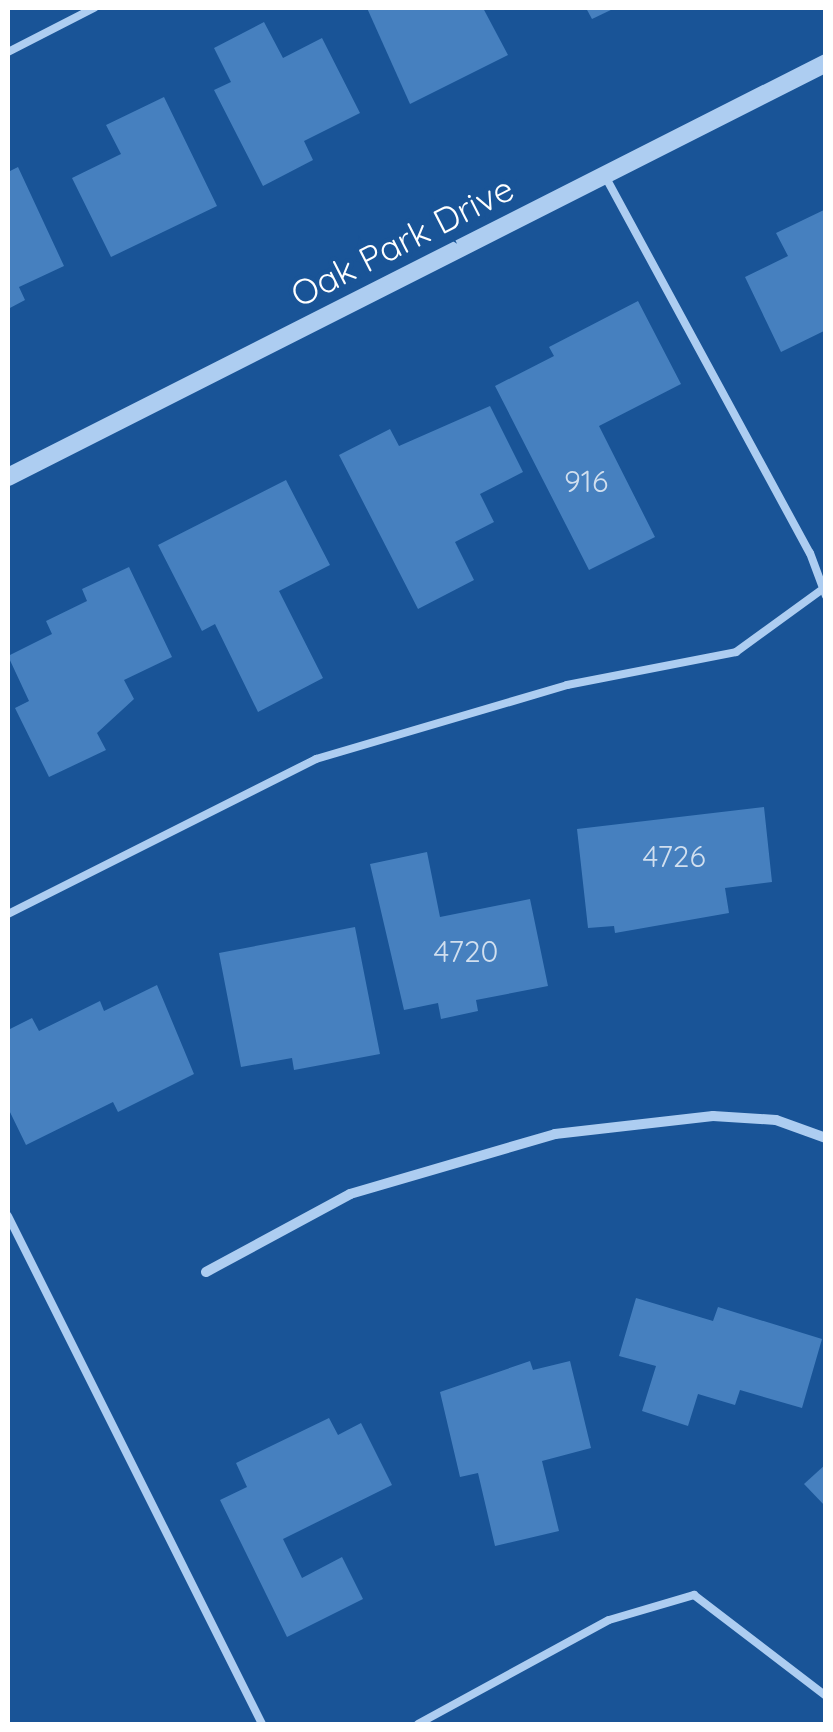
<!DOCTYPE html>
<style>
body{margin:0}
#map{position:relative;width:833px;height:1732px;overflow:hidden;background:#195497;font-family:Quicksand,sans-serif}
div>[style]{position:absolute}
.building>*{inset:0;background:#4680bf}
.service>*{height:8px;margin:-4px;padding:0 4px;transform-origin:4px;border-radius:4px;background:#adcdf1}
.minor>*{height:10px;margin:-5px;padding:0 5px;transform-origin:5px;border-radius:5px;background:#adcdf1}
.tertiary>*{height:18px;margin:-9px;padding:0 9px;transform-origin:9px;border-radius:9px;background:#adcdf1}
span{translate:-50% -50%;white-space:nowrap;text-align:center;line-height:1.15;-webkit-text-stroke:9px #195497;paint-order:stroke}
.number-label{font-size:30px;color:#d1dfef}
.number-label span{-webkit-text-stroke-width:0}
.street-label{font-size:35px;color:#fff}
.frame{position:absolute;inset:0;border:10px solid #fff;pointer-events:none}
</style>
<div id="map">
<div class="building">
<div style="clip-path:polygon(367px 8px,483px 8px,508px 55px,410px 104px)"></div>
<div style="clip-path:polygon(586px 8px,615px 8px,592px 19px)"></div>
<div style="clip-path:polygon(264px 22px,283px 58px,322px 38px,360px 113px,304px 141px,313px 160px,263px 186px,214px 90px,231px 82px,214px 48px)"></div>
<div style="clip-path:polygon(164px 97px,217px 206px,111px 257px,72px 178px,121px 154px,106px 125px)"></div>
<div style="clip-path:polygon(18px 167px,64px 266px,19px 287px,25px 300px,8px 309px,8px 172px)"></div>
<div style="clip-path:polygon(826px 209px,826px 330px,781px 352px,745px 277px,788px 256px,776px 233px)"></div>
<div style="clip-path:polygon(638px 301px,681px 384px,599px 426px,655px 537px,589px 570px,495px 386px,554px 356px,549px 347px)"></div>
<div style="clip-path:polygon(490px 406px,523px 472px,480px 494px,494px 522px,455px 542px,474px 580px,418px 609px,339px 455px,390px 429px,399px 446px)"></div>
<div style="clip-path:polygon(286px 480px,330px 565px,279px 591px,323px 678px,258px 712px,215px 624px,202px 631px,158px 545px)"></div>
<div style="clip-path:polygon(129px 567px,172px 657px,124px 680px,134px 699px,97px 733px,106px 750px,49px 777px,15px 708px,29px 701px,8px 656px,52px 634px,46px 621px,87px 601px,82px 589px)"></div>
<div style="clip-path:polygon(764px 807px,772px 882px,725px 888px,729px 913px,615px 933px,614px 926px,588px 928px,577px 829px)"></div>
<div style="clip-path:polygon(427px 852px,440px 917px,530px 899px,548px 986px,476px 1000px,478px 1011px,441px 1019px,438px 1003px,404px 1010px,370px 864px)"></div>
<div style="clip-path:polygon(355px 927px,380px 1054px,294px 1070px,292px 1058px,241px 1067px,219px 953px)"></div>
<div style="clip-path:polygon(157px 985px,194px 1074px,118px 1112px,113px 1102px,26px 1145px,8px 1108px,8px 1030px,32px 1018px,39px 1031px,100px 1001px,104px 1011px)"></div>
<div style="clip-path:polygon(636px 1298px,713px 1321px,718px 1307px,822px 1339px,802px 1408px,740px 1390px,735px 1405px,698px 1394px,688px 1426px,642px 1411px,656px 1366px,619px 1356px)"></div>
<div style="clip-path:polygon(530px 1361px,533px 1370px,570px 1361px,591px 1448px,542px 1461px,559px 1531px,495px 1546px,478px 1473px,460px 1477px,440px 1392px)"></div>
<div style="clip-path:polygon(329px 1418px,338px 1435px,361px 1423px,392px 1485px,283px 1539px,302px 1578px,342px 1557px,363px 1599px,287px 1637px,220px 1500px,247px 1487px,236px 1463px)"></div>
<div style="clip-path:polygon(826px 1464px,826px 1507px,804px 1484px)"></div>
</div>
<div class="service">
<div style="left:8px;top:52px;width:97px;rotate:-27.1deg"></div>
<div style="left:605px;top:176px;width:429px;rotate:61.5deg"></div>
<div style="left:810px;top:553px;width:46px;rotate:69.6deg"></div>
<div style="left:8px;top:914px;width:345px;rotate:-26.7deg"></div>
<div style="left:316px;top:759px;width:262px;rotate:-16.4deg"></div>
<div style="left:567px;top:685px;width:172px;rotate:-11deg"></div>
<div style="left:736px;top:652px;width:104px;rotate:-36deg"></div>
<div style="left:8px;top:1216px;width:568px;rotate:63.43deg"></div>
<div style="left:418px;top:1724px;width:217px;rotate:-28.6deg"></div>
<div style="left:609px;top:1620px;width:89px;rotate:-16.4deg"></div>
<div style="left:694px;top:1595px;width:166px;rotate:37.4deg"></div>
</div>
<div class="minor">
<div style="left:206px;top:1272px;width:164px;rotate:-28.4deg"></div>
<div style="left:350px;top:1194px;width:214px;rotate:-16.3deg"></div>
<div style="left:555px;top:1134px;width:159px;rotate:-6.5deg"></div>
<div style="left:713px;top:1116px;width:63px;rotate:3.6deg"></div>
<div style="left:776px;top:1120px;width:53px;rotate:19.8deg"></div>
</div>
<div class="tertiary">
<div style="left:8px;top:477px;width:917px;rotate:-26.84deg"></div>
</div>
<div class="number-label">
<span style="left:586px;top:481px">916</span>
<span style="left:674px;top:856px">4726</span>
<span style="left:466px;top:951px">4720</span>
</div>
<div class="street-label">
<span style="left:402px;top:241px;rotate:-27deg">Oak Park Drive</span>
</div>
<div class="frame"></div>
</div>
